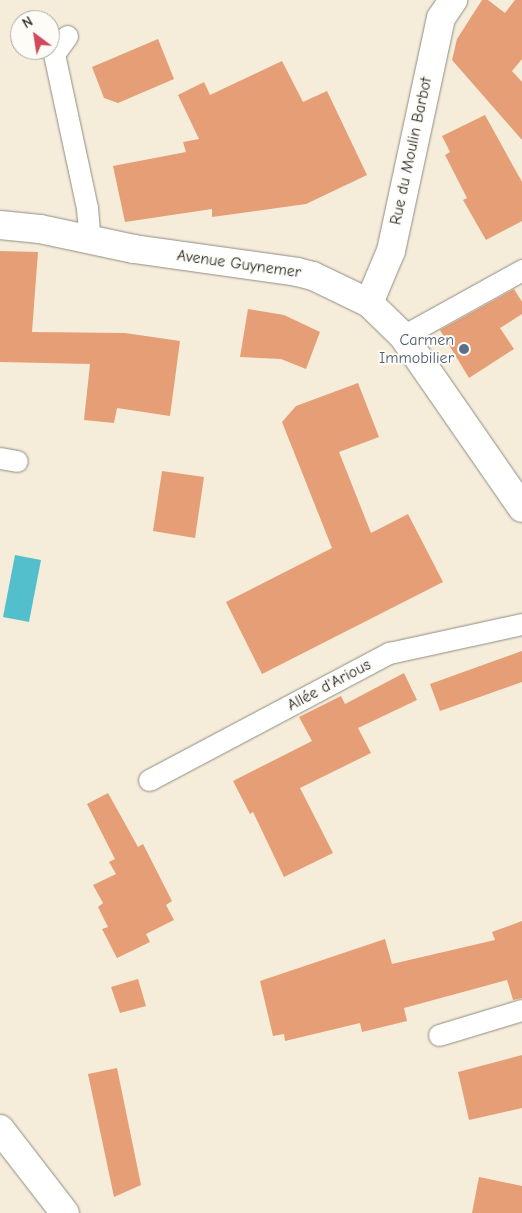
<!DOCTYPE html>
<meta charset="utf-8">
<style>
body{margin:0}
#map{position:relative;width:522px;height:1213px;overflow:hidden;background:#f5edda;font-family:"Comic Neue",sans-serif}
div>[style]{position:absolute}
.water>*{inset:0;background:#53bfcd}
.building>*{inset:0;background:#e59e76}
.roads{filter:drop-shadow(0 0 1px #908c82) drop-shadow(0 0 1px #908c82)}
.service>*{height:21px;margin:-10.5px;padding:0 10.5px;transform-origin:10.5px;border-radius:10.5px;background:#fff}
.minor>*{height:28px;margin:-14px;padding:0 14px;transform-origin:14px;border-radius:14px;background:#fff}
.secondary>*{height:28px;margin:-14px;padding:0 14px;transform-origin:14px;border-radius:14px;background:#fff}
.dots>*{width:14px;height:14px;translate:-50% -50%;box-sizing:border-box;border:2px solid #fdfcf7;border-radius:50%}
span{translate:-50% -50%;white-space:nowrap;text-align:center;line-height:1.15;-webkit-text-stroke:4px #fdfcf7;paint-order:stroke}
.street-label{font-size:16px;color:#2b2b2b}
.service-label{font-size:16px;color:#4e5e75}
.right{translate:-100% -50%;text-align:right}
.north{position:absolute;left:10px;top:10px;width:50px;height:50px;box-sizing:border-box;background:#fdfcf7;border:1px solid #a9a8a5;border-radius:50%;rotate:329deg;font-size:14px;font-weight:700;line-height:20px;text-align:center;color:#2b2b2b}
.north::after{content:'';display:block;margin:auto;width:18px;height:22px;background:#d1495b;clip-path:polygon(50% 0,100% 100%,50% 72%,0 100%)}
</style>
<div id="map">
<div class="water">
<div style="clip-path:polygon(15px 555px,41px 560px,29px 622px,3px 617px)"></div>
</div>
<div class="building">
<div style="clip-path:polygon(482px 0,488px 0,505px 13px,515px 0,522px 0,522px 59px,512px 71px,522px 82px,522px 140px,452px 60px,457px 39px)"></div>
<div style="clip-path:polygon(158px 39px,174px 79px,118px 103px,104px 98px,92px 67px)"></div>
<div style="clip-path:polygon(282px 61px,303px 102px,327px 91px,367px 175px,306px 204px,212px 217px,212px 209px,125px 222px,113px 166px,186px 152px,183px 142px,199px 139px,178px 95px,204px 82px,210px 95px)"></div>
<div style="clip-path:polygon(485px 115px,522px 182px,522px 221px,486px 240px,463px 200px,467px 198px,445px 155px,450px 152px,442px 136px)"></div>
<div style="clip-path:polygon(0 251px,38px 252px,32px 332px,125px 333px,180px 341px,170px 416px,117px 408px,114px 423px,84px 420px,90px 364px,0 362px)"></div>
<div style="clip-path:polygon(514px 289px,522px 302px,522px 314px,500px 328px,514px 349px,469px 378px,440px 330px)"></div>
<div style="clip-path:polygon(248px 309px,284px 315px,320px 332px,306px 369px,281px 359px,240px 357px)"></div>
<div style="clip-path:polygon(358px 383px,379px 437px,339px 452px,371px 533px,408px 514px,443px 582px,262px 674px,226px 602px,332px 548px,282px 422px,296px 406px)"></div>
<div style="clip-path:polygon(162px 471px,204px 477px,195px 538px,153px 531px)"></div>
<div style="clip-path:polygon(522px 651px,522px 682px,440px 711px,430px 684px)"></div>
<div style="clip-path:polygon(404px 673px,417px 700px,358px 728px,371px 753px,300px 788px,333px 853px,284px 877px,253px 812px,250px 814px,233px 781px,312px 741px,299px 717px,341px 696px,345px 704px)"></div>
<div style="clip-path:polygon(108px 793px,138px 847px,143px 844px,172px 901px,166px 905px,174px 920px,146px 934px,150px 942px,117px 958px,102px 929px,108px 927px,98px 907px,103px 903px,93px 885px,116px 874px,109px 862px,115px 859px,87px 804px)"></div>
<div style="clip-path:polygon(522px 921px,522px 998px,513px 1000px,507px 980px,404px 1008px,407px 1021px,362px 1032px,360px 1023px,285px 1041px,284px 1034px,273px 1036px,260px 981px,385px 939px,392px 964px,495px 940px,492px 932px)"></div>
<div style="clip-path:polygon(138px 979px,146px 1006px,120px 1013px,111px 987px)"></div>
<div style="clip-path:polygon(522px 1055px,522px 1108px,469px 1120px,458px 1072px)"></div>
<div style="clip-path:polygon(117px 1068px,141px 1185px,114px 1197px,88px 1074px)"></div>
<div style="clip-path:polygon(479px 1177px,522px 1186px,522px 1213px,472px 1213px)"></div>
</div>
<div class="roads">
<div class="service">
<div style="left:67px;top:36px;width:22px;rotate:126deg"></div>
<div style="left:54px;top:54px;width:157px;rotate:77.9deg"></div>
<div style="left:87px;top:208px;width:32px;rotate:85deg"></div>
<div style="left:403px;top:336px;width:136px;rotate:-29deg"></div>
<div style="left:0;top:458px;width:17px;rotate:10deg"></div>
<div style="left:149px;top:780px;width:272px;rotate:-27.9deg"></div>
<div style="left:389px;top:653px;width:136px;rotate:-12.3deg"></div>
<div style="left:439px;top:1035px;width:87px;rotate:-16.8deg"></div>
</div>
<div class="minor">
<div style="left:369px;top:303px;width:56px;rotate:-67.1deg"></div>
<div style="left:391px;top:251px;width:238px;rotate:-77.9deg"></div>
<div style="left:441px;top:18px;width:22px;rotate:-56deg"></div>
<div style="left:0;top:1129px;width:106px;rotate:52.3deg"></div>
</div>
<div class="secondary">
<div style="left:0;top:225px;width:40px;rotate:5.7deg"></div>
<div style="left:40px;top:229px;width:96px;rotate:12deg"></div>
<div style="left:134px;top:249px;width:165px;rotate:8deg"></div>
<div style="left:297px;top:272px;width:16px;rotate:14deg"></div>
<div style="left:313px;top:276px;width:62px;rotate:25.7deg"></div>
<div style="left:369px;top:303px;width:47px;rotate:44.1deg"></div>
<div style="left:403px;top:336px;width:209px;rotate:55.3deg"></div>
</div>
</div>
<div class="dots">
<div style="left:464px;top:349px;background:#5c6f8a"></div>
</div>
<div class="street-label">
<span style="left:411px;top:151px;rotate:-78deg">Rue du Moulin Barbot</span>
<span style="left:239px;top:264px;rotate:8deg">Avenue Guynemer</span>
<span style="left:329px;top:685px;rotate:-28deg">Allée d'Arious</span>
</div>
<div class="service-label">
<span class="right" style="left:454px;top:349px">Carmen<br>Immobilier</span>
</div>
<div class="north">N</div>
</div>
